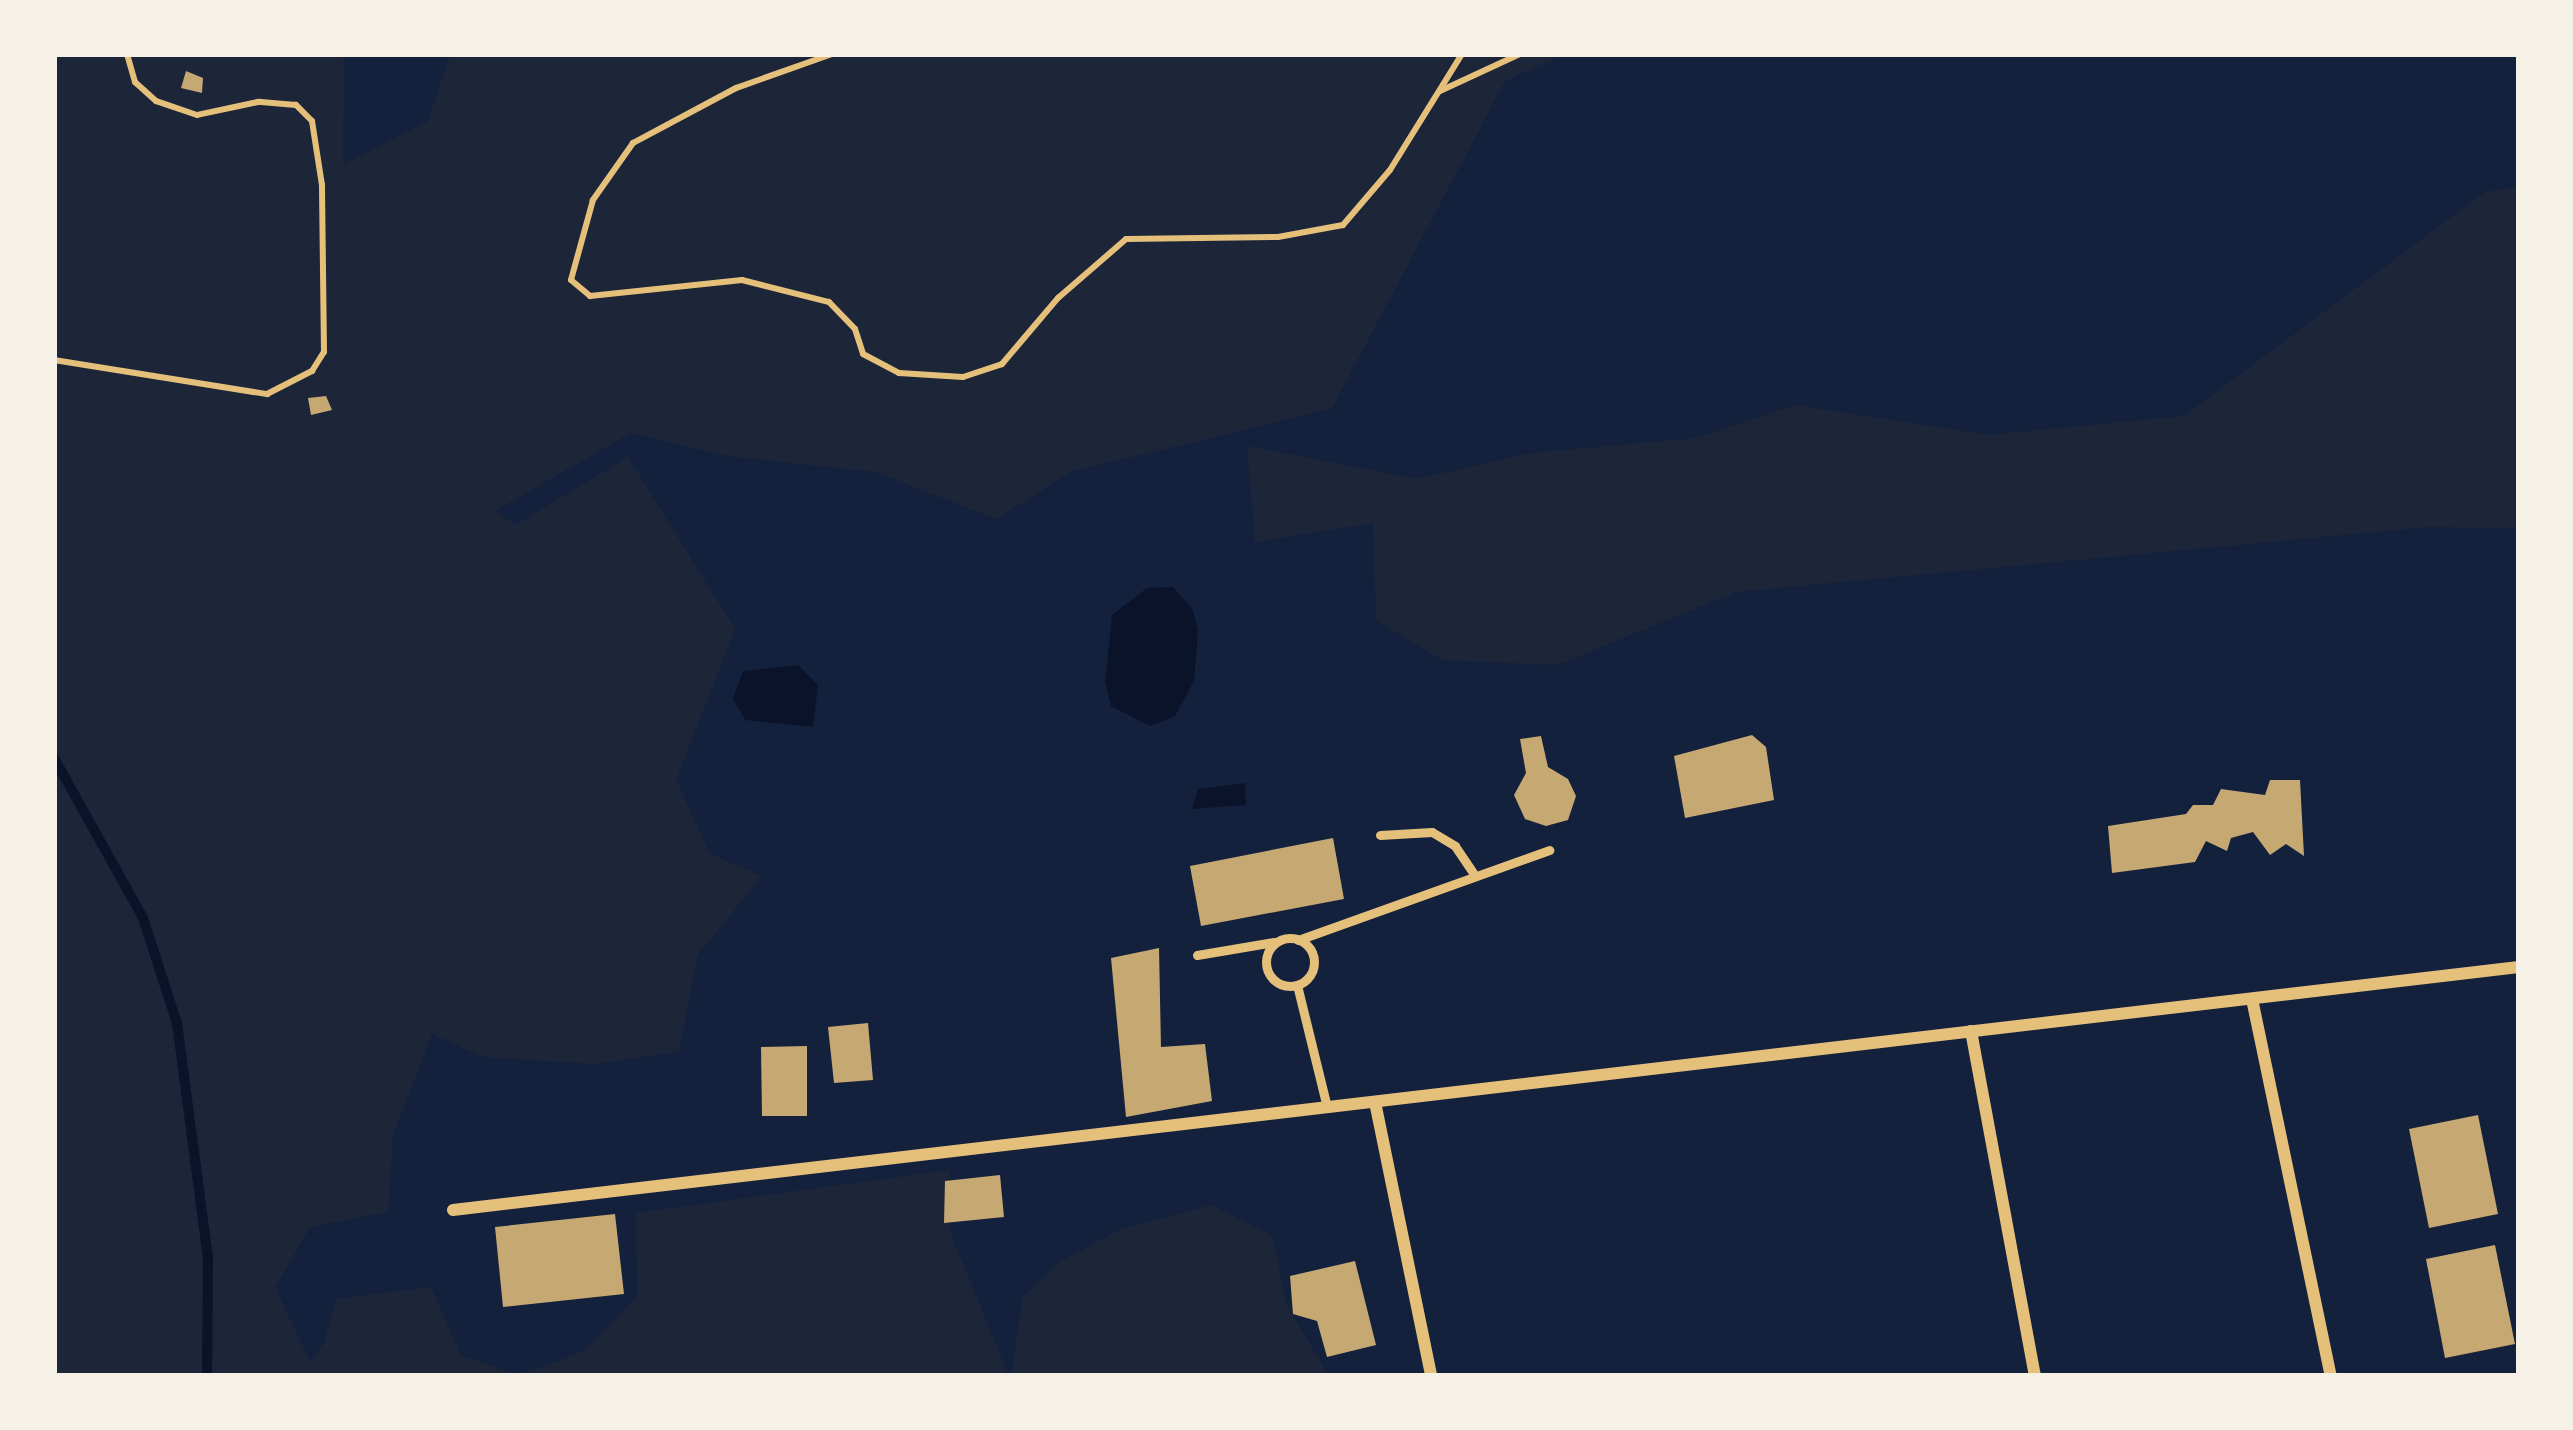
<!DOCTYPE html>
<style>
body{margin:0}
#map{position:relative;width:2573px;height:1430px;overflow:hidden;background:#14213d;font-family:Overpass,sans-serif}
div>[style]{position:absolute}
.green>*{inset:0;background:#1d2539}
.water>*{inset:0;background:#0b132b}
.stream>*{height:10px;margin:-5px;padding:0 5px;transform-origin:5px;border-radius:5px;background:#0b132b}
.building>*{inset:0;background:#c6a872}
.path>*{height:6px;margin:-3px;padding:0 3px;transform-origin:3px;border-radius:3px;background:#e5c07b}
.service>*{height:9px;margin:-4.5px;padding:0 4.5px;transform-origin:4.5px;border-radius:4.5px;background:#e5c07b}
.service>.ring{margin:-4.5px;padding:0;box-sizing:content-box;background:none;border:9px solid #e5c07b;border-radius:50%}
.minor>*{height:12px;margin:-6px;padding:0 6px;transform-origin:6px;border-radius:6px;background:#e5c07b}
span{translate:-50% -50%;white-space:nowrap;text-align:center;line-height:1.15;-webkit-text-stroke:10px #f6f1e7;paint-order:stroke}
.frame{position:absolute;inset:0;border:57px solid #f6f1e7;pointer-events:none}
</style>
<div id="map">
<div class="green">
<div style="clip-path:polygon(54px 54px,344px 54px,343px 165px,428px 121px,450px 55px,1566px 54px,1505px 81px,1332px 408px,1071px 472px,996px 519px,876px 472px,728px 456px,631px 433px,495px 511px,515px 525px,628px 457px,735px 629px,676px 780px,710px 854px,762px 876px,697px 956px,679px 1052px,593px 1064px,483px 1057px,432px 1034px,393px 1135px,388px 1212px,310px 1227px,275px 1287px,310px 1362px,324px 1343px,336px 1299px,431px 1287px,461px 1355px,518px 1376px,54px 1376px)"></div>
<div style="clip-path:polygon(2519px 187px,2519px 528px,2428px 527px,1736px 592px,1557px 665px,1442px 660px,1376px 620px,1373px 523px,1255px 542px,1247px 446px,1417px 479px,1532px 453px,1696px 438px,1795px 405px,1988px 435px,2184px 416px,2485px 192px)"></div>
<div style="clip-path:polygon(949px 1170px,950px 1232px,1009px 1376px,518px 1376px,584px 1351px,637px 1297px,636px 1213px)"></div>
<div style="clip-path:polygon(1211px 1205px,1273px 1236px,1286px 1303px,1329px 1376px,1011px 1376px,1023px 1297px,1058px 1263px,1121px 1229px)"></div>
</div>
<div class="water">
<div style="clip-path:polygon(1173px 587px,1193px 610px,1198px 632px,1194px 681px,1175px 716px,1150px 726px,1111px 706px,1105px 682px,1112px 615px,1147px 588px)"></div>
<div style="clip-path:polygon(798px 665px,818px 685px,813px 727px,745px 720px,733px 699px,743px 671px)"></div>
<div style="clip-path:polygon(1245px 783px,1246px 805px,1192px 809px,1198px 789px)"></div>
</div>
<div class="stream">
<div style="left:54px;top:758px;width:183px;rotate:60.9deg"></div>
<div style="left:143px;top:918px;width:110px;rotate:72.1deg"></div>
<div style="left:177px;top:1023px;width:239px;rotate:82.5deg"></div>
<div style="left:208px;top:1260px;width:116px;rotate:90.5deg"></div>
</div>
<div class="building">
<div style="clip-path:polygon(186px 71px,203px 78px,202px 93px,181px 88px)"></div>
<div style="clip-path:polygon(326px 396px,332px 410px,311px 415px,308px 398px)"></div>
<div style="clip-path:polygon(1752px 735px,1766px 747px,1774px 800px,1685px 818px,1674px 756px)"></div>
<div style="clip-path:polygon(1541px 736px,1548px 767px,1568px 779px,1576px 796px,1568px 820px,1546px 826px,1525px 819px,1514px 795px,1526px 773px,1520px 739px)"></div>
<div style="clip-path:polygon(2270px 780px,2300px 780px,2304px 856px,2286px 844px,2270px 855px,2253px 832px,2231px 838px,2227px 851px,2206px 841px,2195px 862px,2112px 873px,2108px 826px,2186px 814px,2193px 805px,2213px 805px,2221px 789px,2265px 795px)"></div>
<div style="clip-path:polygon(1333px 838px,1344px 899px,1201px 926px,1190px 866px)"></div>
<div style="clip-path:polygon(1159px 948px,1161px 1047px,1205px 1044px,1212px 1101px,1126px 1117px,1111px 958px)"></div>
<div style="clip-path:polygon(868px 1023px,873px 1080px,834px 1083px,828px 1027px)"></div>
<div style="clip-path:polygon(807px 1046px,807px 1116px,762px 1116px,761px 1047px)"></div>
<div style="clip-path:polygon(2478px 1115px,2498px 1214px,2429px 1228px,2409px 1129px)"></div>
<div style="clip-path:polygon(1000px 1175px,1004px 1217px,944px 1223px,945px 1181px)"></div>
<div style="clip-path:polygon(615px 1214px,624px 1294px,503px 1307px,495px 1227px)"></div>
<div style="clip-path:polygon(2495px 1245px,2515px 1344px,2445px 1358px,2426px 1259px)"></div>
<div style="clip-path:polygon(1355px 1261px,1376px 1345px,1327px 1357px,1317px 1321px,1293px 1314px,1290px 1276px)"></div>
</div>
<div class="path">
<div style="left:832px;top:54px;width:102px;rotate:160.5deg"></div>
<div style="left:736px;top:88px;width:117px;rotate:151.9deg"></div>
<div style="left:633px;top:143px;width:70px;rotate:125.1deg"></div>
<div style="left:593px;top:200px;width:83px;rotate:105.4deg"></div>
<div style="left:571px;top:280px;width:25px;rotate:40deg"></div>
<div style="left:590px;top:296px;width:153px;rotate:-6deg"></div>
<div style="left:742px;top:280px;width:90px;rotate:14.2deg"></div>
<div style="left:829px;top:302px;width:37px;rotate:46deg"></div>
<div style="left:855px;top:329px;width:26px;rotate:72deg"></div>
<div style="left:863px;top:354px;width:41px;rotate:27.8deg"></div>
<div style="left:899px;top:373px;width:64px;rotate:3.6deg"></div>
<div style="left:963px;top:377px;width:41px;rotate:-18.4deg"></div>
<div style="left:1002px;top:364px;width:87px;rotate:-49.7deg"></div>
<div style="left:1058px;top:298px;width:90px;rotate:-40.9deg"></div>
<div style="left:1126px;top:239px;width:152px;rotate:-0.8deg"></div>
<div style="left:1278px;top:237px;width:66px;rotate:-10.5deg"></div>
<div style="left:1343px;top:225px;width:72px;rotate:-49.5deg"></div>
<div style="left:1390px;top:170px;width:137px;rotate:-58.2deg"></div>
<div style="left:1440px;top:91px;width:88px;rotate:-24.8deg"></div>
<div style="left:54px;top:360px;width:216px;rotate:9.1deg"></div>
<div style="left:267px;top:394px;width:51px;rotate:-27.1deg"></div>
<div style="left:312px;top:371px;width:22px;rotate:-58deg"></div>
<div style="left:324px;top:352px;width:167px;rotate:-90.7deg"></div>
<div style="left:322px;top:185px;width:65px;rotate:-98.9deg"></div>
<div style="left:312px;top:121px;width:23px;rotate:-135deg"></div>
<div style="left:296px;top:105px;width:38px;rotate:-175deg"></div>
<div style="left:258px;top:102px;width:62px;rotate:168deg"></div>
<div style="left:197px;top:115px;width:43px;rotate:-161.1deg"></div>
<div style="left:156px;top:101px;width:28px;rotate:-138deg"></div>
<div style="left:135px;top:82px;width:29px;rotate:-106deg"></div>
</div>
<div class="service">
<div style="left:1380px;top:835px;width:52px;rotate:-3.3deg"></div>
<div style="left:1432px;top:832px;width:27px;rotate:31deg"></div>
<div style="left:1455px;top:846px;width:32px;rotate:56deg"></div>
<div class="ring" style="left:1266px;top:938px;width:39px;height:39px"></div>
<div style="left:1298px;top:940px;width:267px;rotate:-19.7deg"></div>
<div style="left:1197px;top:955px;width:78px;rotate:-9.6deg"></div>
<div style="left:1297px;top:985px;width:126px;rotate:76.2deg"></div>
</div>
<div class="minor">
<div style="left:2252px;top:999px;width:385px;rotate:78.2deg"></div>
<div style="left:1971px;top:1031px;width:351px;rotate:79.5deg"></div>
<div style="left:1375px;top:1102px;width:280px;rotate:78.4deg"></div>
<div style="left:453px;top:1210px;width:2080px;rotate:-6.71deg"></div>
</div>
<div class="frame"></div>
</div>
